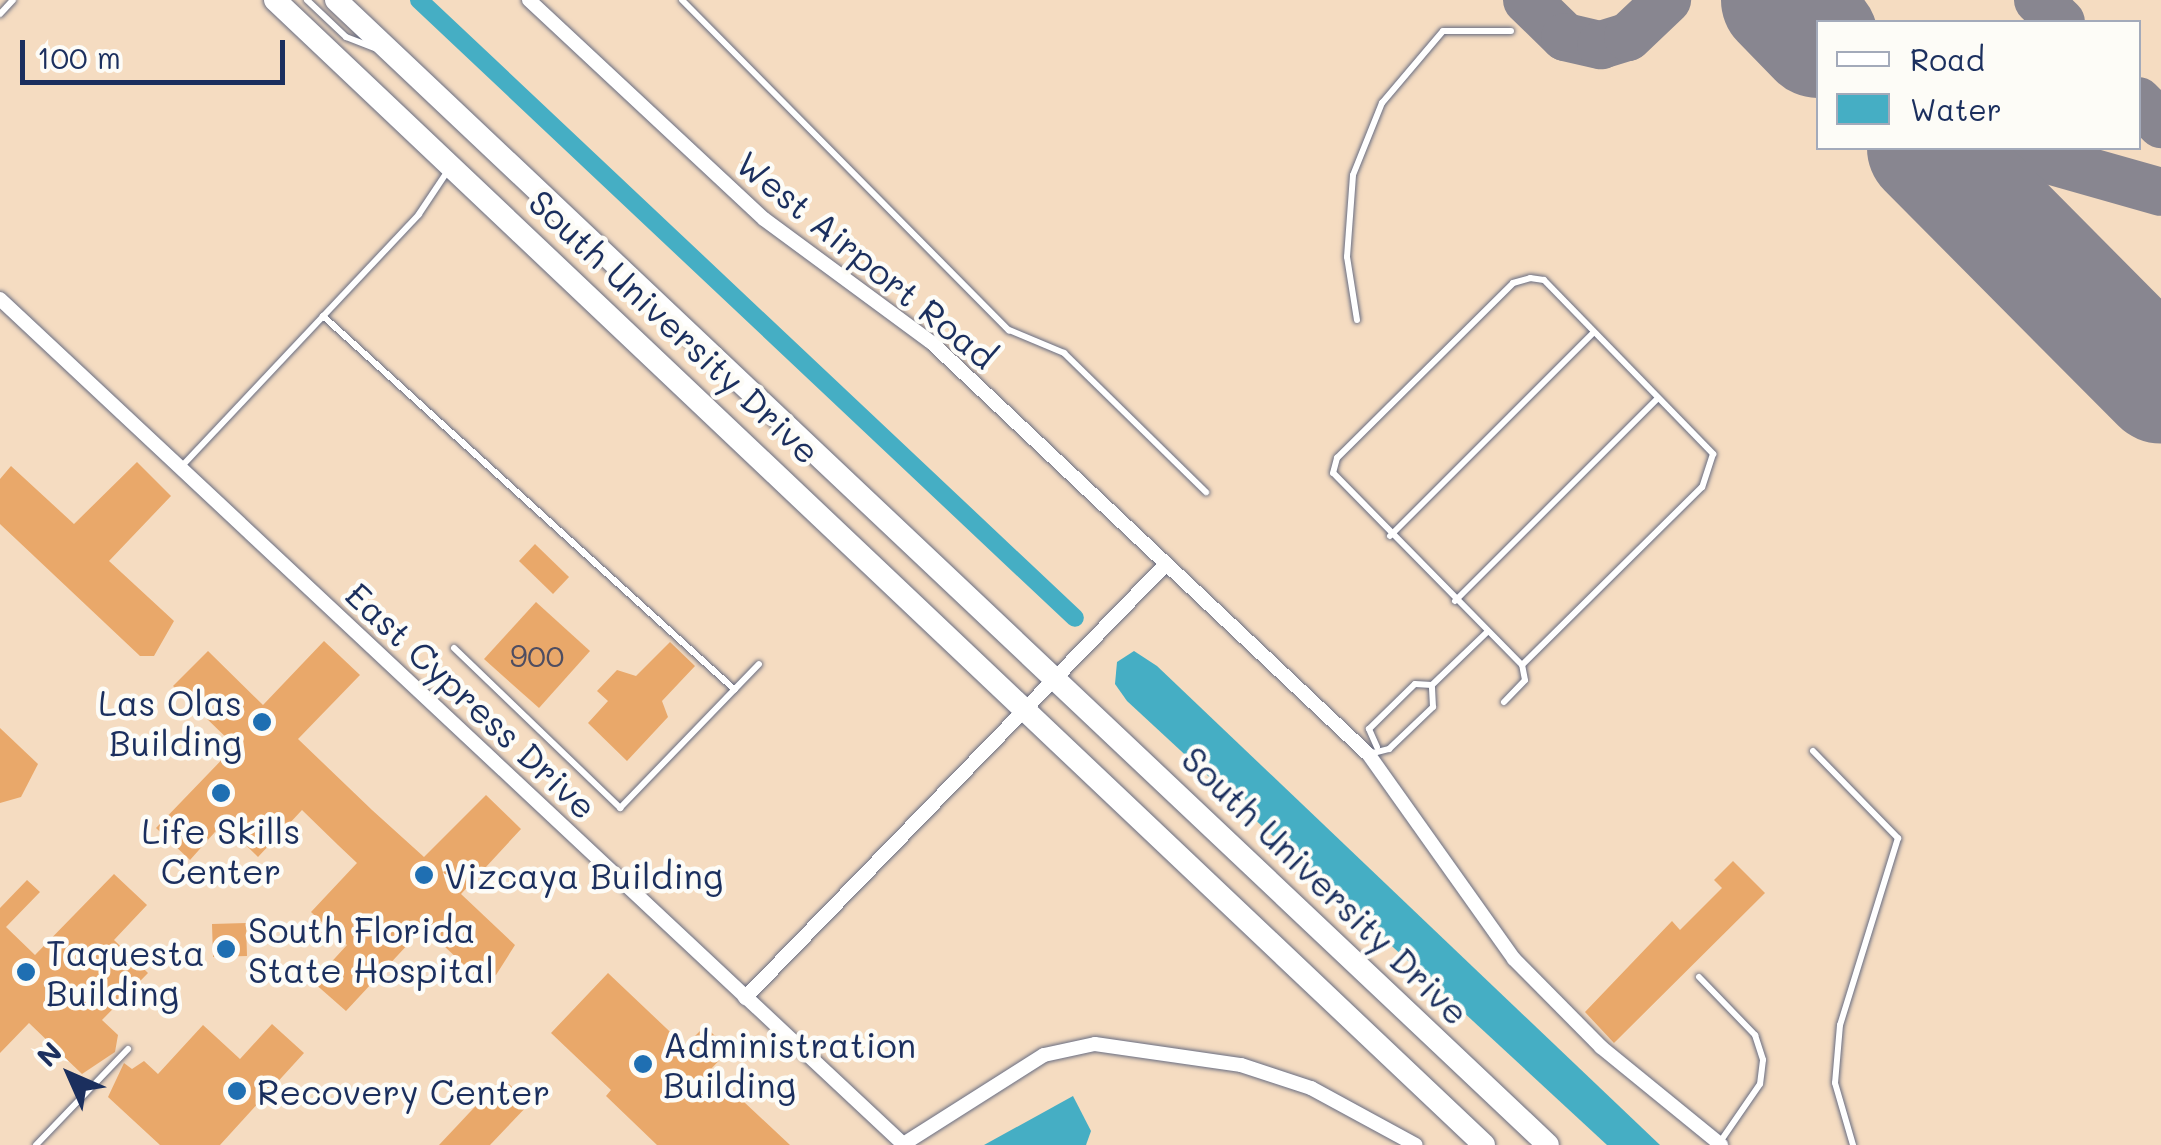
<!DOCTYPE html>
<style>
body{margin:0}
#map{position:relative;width:2161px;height:1145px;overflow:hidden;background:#f5dcc1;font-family:Mali,sans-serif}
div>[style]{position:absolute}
.water>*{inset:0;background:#45aec4}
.canal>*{height:18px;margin:-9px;padding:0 9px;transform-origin:9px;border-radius:9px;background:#45aec4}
.taxiway>*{height:48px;margin:-24px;padding:0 24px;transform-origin:24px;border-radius:24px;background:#888690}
.runway>*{height:120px;margin:-60px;padding:0 60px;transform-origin:60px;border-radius:60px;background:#888690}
.building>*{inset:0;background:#e9a86a}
.roads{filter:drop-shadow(0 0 2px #676c81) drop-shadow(0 0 2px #676c81)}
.service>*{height:6px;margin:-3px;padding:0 3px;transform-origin:3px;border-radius:3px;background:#fff}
.minor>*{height:14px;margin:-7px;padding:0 7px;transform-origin:7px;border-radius:7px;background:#fff}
.primary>*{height:22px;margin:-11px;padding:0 11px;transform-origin:11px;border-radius:11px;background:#fff}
.dots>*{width:28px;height:28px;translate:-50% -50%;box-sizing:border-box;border:5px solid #fdfcf7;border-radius:50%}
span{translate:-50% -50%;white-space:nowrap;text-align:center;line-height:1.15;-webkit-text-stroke:9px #fdfcf7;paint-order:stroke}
.number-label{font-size:30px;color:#4e4d61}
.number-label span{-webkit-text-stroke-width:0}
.street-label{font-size:35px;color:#1b2f5e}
.poi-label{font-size:35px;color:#1b2f5e}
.right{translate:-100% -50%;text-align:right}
.left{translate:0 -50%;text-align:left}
.legend{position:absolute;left:1816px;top:20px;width:325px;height:130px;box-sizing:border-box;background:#fdfcf7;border:2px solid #a3aaba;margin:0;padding:12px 18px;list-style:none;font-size:30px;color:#1b2f5e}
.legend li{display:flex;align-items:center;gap:20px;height:50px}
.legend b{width:50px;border:2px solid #a3aaba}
.north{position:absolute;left:20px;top:1025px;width:100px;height:100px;-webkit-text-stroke:8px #fdfcf7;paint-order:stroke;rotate:315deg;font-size:28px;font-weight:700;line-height:40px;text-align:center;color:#1b2f5e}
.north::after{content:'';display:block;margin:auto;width:35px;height:45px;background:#1b2f5e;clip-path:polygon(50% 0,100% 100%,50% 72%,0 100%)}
.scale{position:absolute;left:20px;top:40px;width:265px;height:45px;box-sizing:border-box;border:5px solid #1b2f5e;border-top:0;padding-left:12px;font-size:30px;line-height:35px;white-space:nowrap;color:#1b2f5e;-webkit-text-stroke:8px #fdfcf7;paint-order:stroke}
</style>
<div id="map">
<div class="water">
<div style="clip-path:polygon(1134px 651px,1157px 666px,1660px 1145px,1607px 1145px,1127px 701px,1115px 684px,1117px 662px)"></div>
<div style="clip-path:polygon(1073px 1096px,1091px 1131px,1086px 1145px,984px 1145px)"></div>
</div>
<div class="canal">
<div style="left:419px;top:0;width:901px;rotate:43.29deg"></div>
</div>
<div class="taxiway">
<div style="left:1527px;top:0;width:53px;rotate:44.2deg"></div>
<div style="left:1565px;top:37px;width:37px;rotate:13deg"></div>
<div style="left:1601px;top:45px;width:28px;rotate:-17deg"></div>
<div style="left:1628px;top:37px;width:54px;rotate:-43.5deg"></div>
<div style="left:2038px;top:0;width:32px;rotate:44deg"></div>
<div style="left:1814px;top:33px;width:5px;rotate:37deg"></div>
<div style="left:2138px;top:101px;width:33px;rotate:45deg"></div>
<div style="left:2006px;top:148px;width:161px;rotate:15.8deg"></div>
</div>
<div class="runway">
<div style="left:1781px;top:0;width:53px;rotate:45.8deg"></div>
<div style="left:1927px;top:148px;width:332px;rotate:45.2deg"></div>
</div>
<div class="building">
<div style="clip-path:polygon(137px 462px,171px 496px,109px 561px,174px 621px,154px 656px,140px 656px,0 524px,0 479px,11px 466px,74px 524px)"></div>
<div style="clip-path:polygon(535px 544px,569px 577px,553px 594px,519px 561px)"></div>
<div style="clip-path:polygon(536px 602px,590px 651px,539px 708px,484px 659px)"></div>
<div style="clip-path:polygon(324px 641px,360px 675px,298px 739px,372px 810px,424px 857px,486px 795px,521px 829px,461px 894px,515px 945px,496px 975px,480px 980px,424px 927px,346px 1011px,313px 982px,347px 945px,311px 912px,357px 863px,338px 845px,302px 810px,258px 857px,223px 823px,190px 860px,156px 828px,235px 746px,173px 686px,208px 651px,263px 705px)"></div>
<div style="clip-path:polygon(670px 642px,695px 666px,662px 701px,668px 717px,627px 761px,588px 723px,608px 701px,597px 691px,617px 670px,636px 676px)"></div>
<div style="clip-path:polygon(0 728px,38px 764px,21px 797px,0 803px)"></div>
<div style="clip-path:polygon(1733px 861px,1765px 893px,1614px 1043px,1585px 1012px,1672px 921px,1680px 930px,1722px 888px,1714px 880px)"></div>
<div style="clip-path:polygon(114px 874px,147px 905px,114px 940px,148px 973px,102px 1020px,118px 1035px,115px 1052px,82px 1074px,29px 1023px,0 1053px,0 908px,27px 880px,40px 892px,6px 927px,35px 955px)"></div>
<div style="clip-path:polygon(246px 923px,247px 956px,213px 957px,212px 924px)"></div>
<div style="clip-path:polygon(608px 973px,685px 1046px,705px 1026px,729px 1050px,710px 1070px,790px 1145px,657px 1145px,606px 1096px,611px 1090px,551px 1033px)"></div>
<div style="clip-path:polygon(272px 1024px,304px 1053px,220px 1145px,160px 1145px,108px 1097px,124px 1063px,132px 1069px,144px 1061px,158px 1074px,203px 1025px,240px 1059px)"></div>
<div style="clip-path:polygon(502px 1078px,530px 1103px,490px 1145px,439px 1145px)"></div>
</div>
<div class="roads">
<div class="service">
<div style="left:307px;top:0;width:54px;rotate:43.5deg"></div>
<div style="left:346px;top:37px;width:31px;rotate:21deg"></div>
<div style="left:682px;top:0;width:465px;rotate:45.3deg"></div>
<div style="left:1009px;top:330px;width:60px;rotate:22.7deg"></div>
<div style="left:1064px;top:353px;width:199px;rotate:44.4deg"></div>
<div style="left:0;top:14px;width:19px;rotate:-47deg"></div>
<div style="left:1530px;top:278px;width:14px;rotate:8deg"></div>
<div style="left:1544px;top:280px;width:243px;rotate:45.8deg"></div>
<div style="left:1713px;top:454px;width:35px;rotate:108deg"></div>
<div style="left:1702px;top:487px;width:253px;rotate:135.3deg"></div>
<div style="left:1522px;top:665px;width:269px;rotate:-134.5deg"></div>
<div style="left:1333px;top:473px;width:16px;rotate:-75deg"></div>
<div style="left:1337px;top:458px;width:248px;rotate:-44.8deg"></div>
<div style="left:1513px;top:283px;width:18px;rotate:-16deg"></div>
<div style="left:323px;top:316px;width:556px;rotate:42.23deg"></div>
<div style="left:1357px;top:320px;width:64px;rotate:-99deg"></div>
<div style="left:1347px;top:257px;width:82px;rotate:-85.8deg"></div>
<div style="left:1353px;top:175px;width:78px;rotate:-68.1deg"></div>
<div style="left:1382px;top:103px;width:94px;rotate:-49.7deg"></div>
<div style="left:1443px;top:31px;width:68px"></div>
<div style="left:181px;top:467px;width:347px;rotate:-46.7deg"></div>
<div style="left:419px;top:214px;width:54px;rotate:-56.3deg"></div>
<div style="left:1390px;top:536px;width:288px;rotate:-45deg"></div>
<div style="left:1455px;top:601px;width:287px;rotate:-45deg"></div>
<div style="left:454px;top:648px;width:231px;rotate:43.9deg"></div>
<div style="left:620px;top:808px;width:200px;rotate:-46deg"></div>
<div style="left:1504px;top:702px;width:30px;rotate:-46deg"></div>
<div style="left:1525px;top:680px;width:15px;rotate:-101deg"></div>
<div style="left:1377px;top:747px;width:20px;rotate:-114deg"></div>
<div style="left:1369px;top:729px;width:64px;rotate:-44.4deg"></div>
<div style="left:1415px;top:684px;width:17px;rotate:3deg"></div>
<div style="left:1813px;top:751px;width:122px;rotate:45.7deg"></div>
<div style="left:1898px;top:838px;width:196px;rotate:107.2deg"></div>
<div style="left:1840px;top:1025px;width:58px;rotate:94.9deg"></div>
<div style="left:1835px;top:1083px;width:65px;rotate:73.8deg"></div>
<div style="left:1369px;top:754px;width:21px;rotate:-14deg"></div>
<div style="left:1389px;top:749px;width:61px;rotate:-43.7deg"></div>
<div style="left:1433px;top:707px;width:22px;rotate:-93deg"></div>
<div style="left:1432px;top:685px;width:76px;rotate:-43.9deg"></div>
<div style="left:1699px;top:977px;width:81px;rotate:46deg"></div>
<div style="left:1755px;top:1035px;width:26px;rotate:72deg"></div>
<div style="left:1763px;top:1060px;width:24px;rotate:97deg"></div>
<div style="left:1760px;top:1084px;width:70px;rotate:124.6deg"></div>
<div style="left:36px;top:1145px;width:133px;rotate:-46.2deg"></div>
</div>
<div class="minor">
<div style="left:529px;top:0;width:321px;rotate:43deg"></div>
<div style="left:764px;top:219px;width:209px;rotate:36.4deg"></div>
<div style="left:932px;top:343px;width:601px;rotate:43.31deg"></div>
<div style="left:1369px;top:755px;width:250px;rotate:54.6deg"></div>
<div style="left:1514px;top:959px;width:124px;rotate:45.3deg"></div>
<div style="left:1601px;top:1047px;width:155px;rotate:39.2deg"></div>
<div style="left:0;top:299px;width:1237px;rotate:43.1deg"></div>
<div style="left:745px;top:998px;width:605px;rotate:-45.87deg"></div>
<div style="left:902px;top:1145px;width:168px;rotate:-32.4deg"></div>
<div style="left:1044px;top:1055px;width:52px;rotate:-12.2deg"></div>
<div style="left:1095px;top:1044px;width:148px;rotate:8.2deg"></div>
<div style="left:1241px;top:1065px;width:74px;rotate:18.2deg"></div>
<div style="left:1311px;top:1088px;width:119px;rotate:28.5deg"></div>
</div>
<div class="primary">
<div style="left:275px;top:0;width:1665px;rotate:43.44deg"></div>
<div style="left:336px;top:0;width:1667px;rotate:43.37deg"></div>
</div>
</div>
<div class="dots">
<div style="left:262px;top:722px;background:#1f6fb2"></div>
<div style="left:221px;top:793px;background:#1f6fb2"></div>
<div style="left:424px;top:875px;background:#1f6fb2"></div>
<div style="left:226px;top:949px;background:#1f6fb2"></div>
<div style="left:26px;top:972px;background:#1f6fb2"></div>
<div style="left:643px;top:1064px;background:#1f6fb2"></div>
<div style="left:237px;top:1091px;background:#1f6fb2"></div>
</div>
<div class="number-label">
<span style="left:537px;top:655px">900</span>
</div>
<div class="street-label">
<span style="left:867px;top:259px;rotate:39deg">West Airport Road</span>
<span style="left:675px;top:326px;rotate:43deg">South University Drive</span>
<span style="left:472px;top:700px;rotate:43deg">East Cypress Drive</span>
<span style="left:1326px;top:885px;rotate:44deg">South University Drive</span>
</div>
<div class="poi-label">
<span class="right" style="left:242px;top:722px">Las Olas<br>Building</span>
<span style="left:221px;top:850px">Life Skills<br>Center</span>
<span class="left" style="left:444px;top:875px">Vizcaya Building</span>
<span class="left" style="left:248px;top:949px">South Florida<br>State Hospital</span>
<span class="left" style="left:46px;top:972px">Taquesta<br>Building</span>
<span class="left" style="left:663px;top:1064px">Administration<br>Building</span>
<span class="left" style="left:257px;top:1091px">Recovery Center</span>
</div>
<ul class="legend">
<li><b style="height:12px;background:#fff"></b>Road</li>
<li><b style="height:28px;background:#45aec4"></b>Water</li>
</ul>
<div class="north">N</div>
<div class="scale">100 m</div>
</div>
